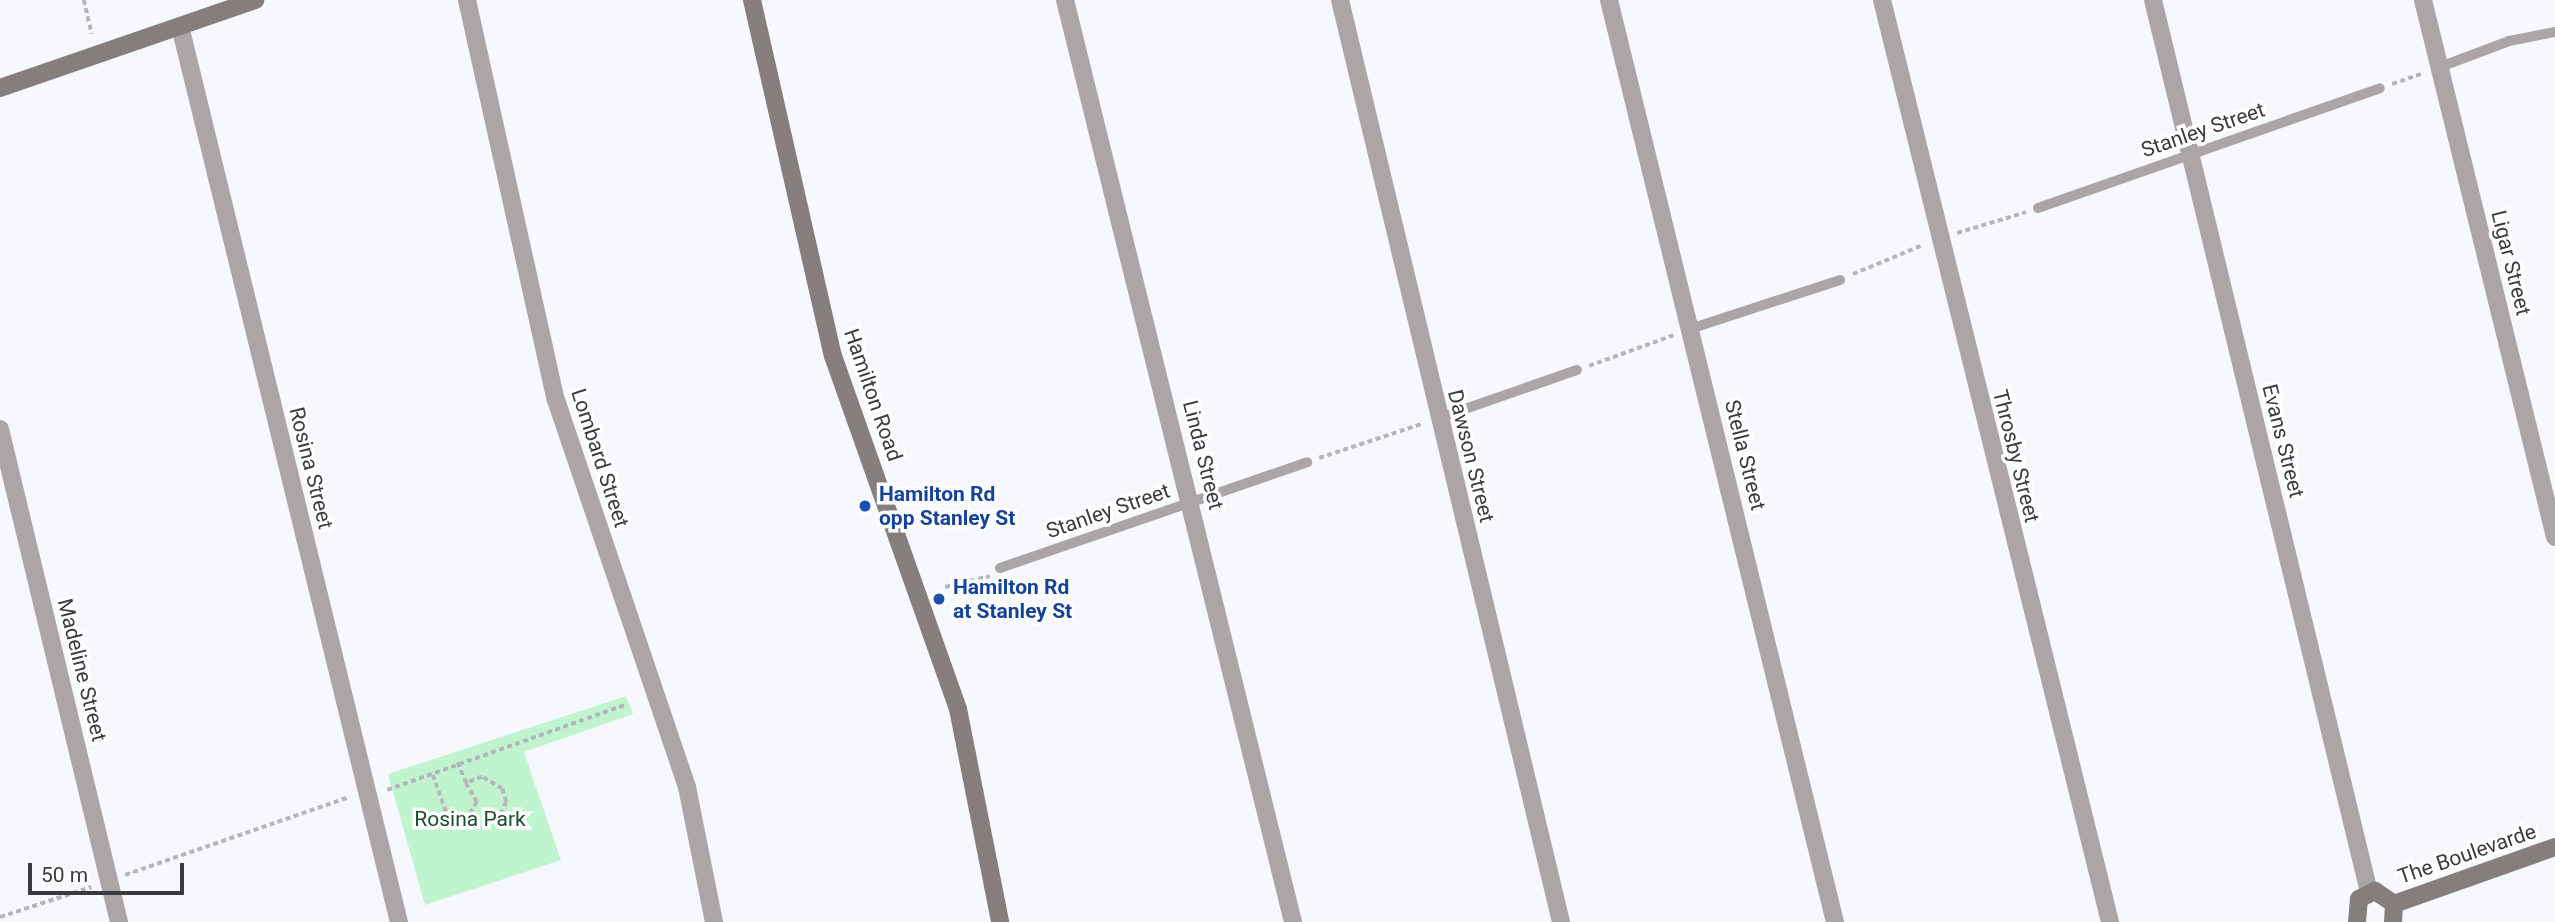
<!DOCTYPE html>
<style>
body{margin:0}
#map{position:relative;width:2555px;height:922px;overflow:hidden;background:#f6f8fe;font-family:Roboto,sans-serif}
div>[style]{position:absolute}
.green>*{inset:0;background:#c0f4ce}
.path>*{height:3.5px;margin-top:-1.75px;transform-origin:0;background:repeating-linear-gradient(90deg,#b4b6bb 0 5px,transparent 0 8.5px)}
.lane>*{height:10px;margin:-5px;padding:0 5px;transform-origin:5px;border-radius:5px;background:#aba6a5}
.street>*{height:18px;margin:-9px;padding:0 9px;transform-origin:9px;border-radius:9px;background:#aba6a5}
.secondary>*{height:18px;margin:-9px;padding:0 9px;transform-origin:9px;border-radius:9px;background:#857e7c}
.dots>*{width:19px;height:19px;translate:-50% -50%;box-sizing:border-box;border:4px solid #fff;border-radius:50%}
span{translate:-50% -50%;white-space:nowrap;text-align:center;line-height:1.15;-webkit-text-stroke:7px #fff;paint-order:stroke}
.street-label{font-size:21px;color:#3a3b3e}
.transit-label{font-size:21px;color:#164399;font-weight:700}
.left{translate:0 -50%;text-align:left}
.park-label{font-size:21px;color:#1a4d2d}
.scale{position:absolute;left:28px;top:863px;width:156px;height:32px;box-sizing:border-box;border:4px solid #3a3b3e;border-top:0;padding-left:9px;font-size:21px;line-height:24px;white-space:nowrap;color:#3a3b3e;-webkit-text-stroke:5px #fff;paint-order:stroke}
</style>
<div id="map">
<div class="green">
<div style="clip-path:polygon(626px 696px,633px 714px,524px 752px,561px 860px,425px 905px,388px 774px)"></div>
</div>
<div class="path">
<div style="left:84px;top:0;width:35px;rotate:77deg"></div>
<div style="left:2392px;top:84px;width:31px;rotate:-19deg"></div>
<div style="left:1957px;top:233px;width:72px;rotate:-16.9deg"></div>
<div style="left:1853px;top:274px;width:76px;rotate:-22.5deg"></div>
<div style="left:1589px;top:366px;width:90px;rotate:-20deg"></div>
<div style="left:1319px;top:458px;width:108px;rotate:-18.4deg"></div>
<div style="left:945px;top:587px;width:46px;rotate:-13.7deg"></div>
<div style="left:433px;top:775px;width:41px;rotate:70.3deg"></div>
<div style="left:447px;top:814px;width:34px;rotate:24deg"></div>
<div style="left:478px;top:828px;width:20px;rotate:-18deg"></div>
<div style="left:497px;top:822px;width:22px;rotate:-66deg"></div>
<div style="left:506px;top:802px;width:14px;rotate:-107deg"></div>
<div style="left:502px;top:789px;width:23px;rotate:-149deg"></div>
<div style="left:482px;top:777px;width:17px;rotate:159deg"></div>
<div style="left:466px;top:783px;width:23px;rotate:-113deg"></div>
<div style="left:466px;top:783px;width:22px;rotate:60deg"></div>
<div style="left:477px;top:802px;width:21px;rotate:119deg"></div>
<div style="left:387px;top:790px;width:255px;rotate:-19.7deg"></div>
<div style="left:125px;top:875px;width:237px;rotate:-19.2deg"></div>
<div style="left:0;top:917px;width:96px;rotate:-18.2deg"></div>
</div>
<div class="lane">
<div style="left:2440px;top:67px;width:74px;rotate:-20.6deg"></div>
<div style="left:2509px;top:41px;width:47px;rotate:-11.1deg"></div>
<div style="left:2038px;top:208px;width:362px;rotate:-19.3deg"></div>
<div style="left:1690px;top:329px;width:158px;rotate:-18.1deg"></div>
<div style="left:1439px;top:418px;width:146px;rotate:-19.2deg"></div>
<div style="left:1000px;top:568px;width:325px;rotate:-19deg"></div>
</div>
<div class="street">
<div style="left:467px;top:0;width:410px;rotate:77.5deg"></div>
<div style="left:556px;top:400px;width:409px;rotate:71.3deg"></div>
<div style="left:687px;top:787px;width:138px;rotate:78.7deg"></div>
<div style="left:1065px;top:0;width:950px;rotate:76.11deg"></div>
<div style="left:1340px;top:0;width:948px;rotate:76.52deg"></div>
<div style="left:1609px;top:0;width:949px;rotate:76.23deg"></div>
<div style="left:1882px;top:0;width:950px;rotate:76.11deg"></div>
<div style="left:2153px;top:0;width:918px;rotate:76.39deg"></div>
<div style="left:2423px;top:0;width:553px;rotate:76.19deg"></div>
<div style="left:180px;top:26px;width:922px;rotate:76.27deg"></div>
<div style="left:0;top:429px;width:507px;rotate:76.43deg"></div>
</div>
<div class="secondary">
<div style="left:752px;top:0;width:365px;rotate:77.2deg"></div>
<div style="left:833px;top:356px;width:374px;rotate:70.5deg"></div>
<div style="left:958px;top:709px;width:217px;rotate:78.8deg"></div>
<div style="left:0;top:88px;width:270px;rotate:-19deg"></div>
<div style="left:2394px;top:904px;width:171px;rotate:-19.5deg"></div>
<div style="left:2357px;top:922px;width:23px;rotate:-85deg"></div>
<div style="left:2359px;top:899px;width:18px;rotate:-27deg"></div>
<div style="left:2375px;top:891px;width:23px;rotate:34deg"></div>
<div style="left:2394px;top:904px;width:18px;rotate:93deg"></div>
</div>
<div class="dots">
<div style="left:865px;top:506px;background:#1a4fb4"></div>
<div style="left:939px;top:599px;background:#1a4fb4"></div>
</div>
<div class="street-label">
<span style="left:2203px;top:130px;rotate:-19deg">Stanley Street</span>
<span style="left:2511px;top:263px;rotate:76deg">Ligar Street</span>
<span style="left:873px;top:395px;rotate:71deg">Hamilton Road</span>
<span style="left:2283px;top:441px;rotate:76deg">Evans Street</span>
<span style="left:1203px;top:455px;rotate:76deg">Linda Street</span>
<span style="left:1745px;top:455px;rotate:76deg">Stella Street</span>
<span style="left:1471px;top:456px;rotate:76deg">Dawson Street</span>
<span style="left:2016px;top:456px;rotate:76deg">Throsby Street</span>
<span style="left:600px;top:458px;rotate:72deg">Lombard Street</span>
<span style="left:311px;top:468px;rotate:76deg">Rosina Street</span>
<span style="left:1108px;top:511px;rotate:-19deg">Stanley Street</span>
<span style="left:82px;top:670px;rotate:76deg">Madeline Street</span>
<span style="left:2467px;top:854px;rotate:-19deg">The Boulevarde</span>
</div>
<div class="transit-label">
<span class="left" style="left:879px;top:506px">Hamilton Rd<br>opp Stanley St</span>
<span class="left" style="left:953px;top:599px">Hamilton Rd<br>at Stanley St</span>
</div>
<div class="park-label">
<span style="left:470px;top:819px">Rosina Park</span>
</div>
<div class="scale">50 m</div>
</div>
